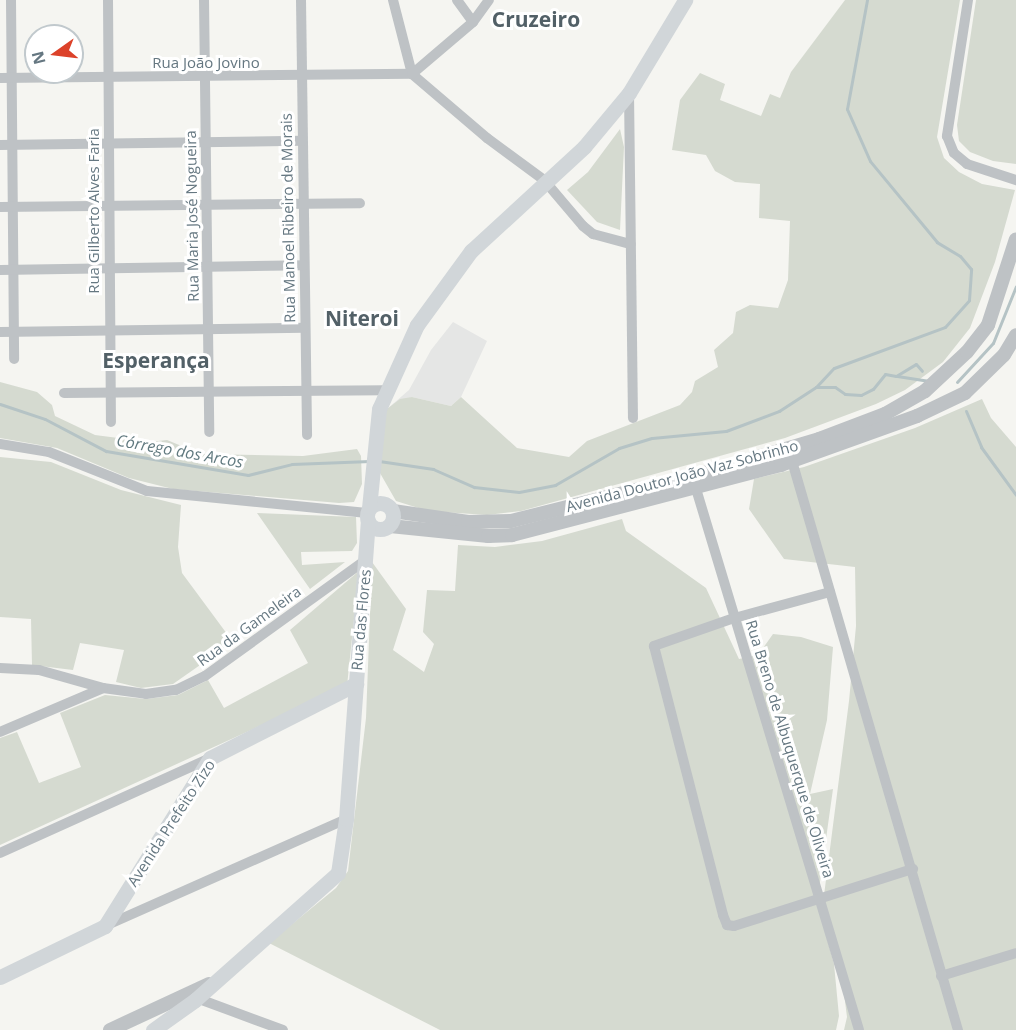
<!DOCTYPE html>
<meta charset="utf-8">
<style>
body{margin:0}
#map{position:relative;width:1016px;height:1030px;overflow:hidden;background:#f5f5f1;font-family:"Open Sans",sans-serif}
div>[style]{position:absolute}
.built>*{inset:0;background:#e5e6e5}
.green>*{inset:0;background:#d5dad0}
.stream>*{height:3px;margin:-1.5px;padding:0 1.5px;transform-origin:1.5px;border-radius:1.5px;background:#b5c3c5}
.minor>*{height:10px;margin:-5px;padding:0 5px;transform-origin:5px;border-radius:5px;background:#bec2c5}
.tertiary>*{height:14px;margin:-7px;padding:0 7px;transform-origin:7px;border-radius:7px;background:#bec2c5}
.secondary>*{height:15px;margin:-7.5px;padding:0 7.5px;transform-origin:7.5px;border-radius:7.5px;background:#d1d6d9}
.secondary>.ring{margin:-7.5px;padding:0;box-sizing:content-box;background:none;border:15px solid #d1d6d9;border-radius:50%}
span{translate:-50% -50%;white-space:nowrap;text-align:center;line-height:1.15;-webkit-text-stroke:6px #fff;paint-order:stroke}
.street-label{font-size:15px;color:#657781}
.water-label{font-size:16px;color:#60797f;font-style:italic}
.district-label{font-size:21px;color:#526067;font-weight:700}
.north{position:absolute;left:24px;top:24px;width:60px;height:60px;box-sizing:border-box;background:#fff;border:2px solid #c1c9cd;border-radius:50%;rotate:256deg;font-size:16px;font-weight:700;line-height:24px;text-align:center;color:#657781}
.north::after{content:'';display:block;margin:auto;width:21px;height:27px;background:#dc422a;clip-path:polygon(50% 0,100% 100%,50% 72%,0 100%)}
</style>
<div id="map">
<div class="built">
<div style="clip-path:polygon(453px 322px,487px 341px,461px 397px,451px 406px,412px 397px,387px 409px,409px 390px,431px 350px)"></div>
</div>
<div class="green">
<div style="clip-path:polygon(845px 0,960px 0,937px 137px,944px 158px,959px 172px,982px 184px,1015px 190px,995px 262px,970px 328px,943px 362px,905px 390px,876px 404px,785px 438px,521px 511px,487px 515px,428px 511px,396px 501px,380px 473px,379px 441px,387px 409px,400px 399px,412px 397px,451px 406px,461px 397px,517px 448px,569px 457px,587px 441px,680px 405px,692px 392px,695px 381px,718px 367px,714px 350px,733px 333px,736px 312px,750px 305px,778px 308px,788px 280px,790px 221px,759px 218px,760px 184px,735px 182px,715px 171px,706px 155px,672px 150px,680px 100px,700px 73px,725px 84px,720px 100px,761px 116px,770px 94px,780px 98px,791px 72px)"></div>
<div style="clip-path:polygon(976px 0,1016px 0,1016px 164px,993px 161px,970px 152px,959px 141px,957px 125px)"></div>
<div style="clip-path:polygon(620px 129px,624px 147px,620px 230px,597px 222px,567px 190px,588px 172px)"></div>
<div style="clip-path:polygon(0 382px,37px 392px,52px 405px,55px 416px,95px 435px,149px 442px,167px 440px,201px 454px,303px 456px,357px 449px,361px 456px,362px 484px,354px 502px,339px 503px,173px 489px,129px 478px,57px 448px,0 438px)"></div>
<div style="clip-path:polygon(982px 399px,991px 418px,1016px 447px,1016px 1030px,844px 1030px,847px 1017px,840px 962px,823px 903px,849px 701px,856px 626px,855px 567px,784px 559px,749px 509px,754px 479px,804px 467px,915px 428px)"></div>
<div style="clip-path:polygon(0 457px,51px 462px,121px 490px,181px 505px,178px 547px,182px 573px,233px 642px,173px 684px,141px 688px,116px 682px,124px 650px,80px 643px,73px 670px,32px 665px,31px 619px,0 617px)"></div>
<div style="clip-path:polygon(257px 513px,356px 517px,357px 543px,352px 551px,301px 552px,302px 565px,345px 562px,310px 589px)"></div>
<div style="clip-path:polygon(622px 519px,626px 531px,706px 588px,739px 659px,758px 655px,773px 634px,801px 637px,833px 647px,827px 720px,810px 794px,833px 789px,817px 903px,834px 964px,839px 1016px,836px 1030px,440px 1030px,269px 943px,336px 888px,348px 871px,366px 718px,372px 562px,406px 609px,393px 650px,424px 672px,434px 644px,423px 632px,427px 590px,455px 591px,458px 545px,495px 547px,542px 541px)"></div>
<div style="clip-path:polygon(359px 571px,347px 686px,0 845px,0 738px,17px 732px,39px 783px,81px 767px,60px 713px,105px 695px,146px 699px,178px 695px,208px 680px,224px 708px,308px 663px,290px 630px)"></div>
</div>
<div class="stream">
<div style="left:897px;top:376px;width:31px;rotate:9deg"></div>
<div style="left:957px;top:382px;width:53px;rotate:-47.3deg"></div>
<div style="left:993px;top:343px;width:61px;rotate:-68deg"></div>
<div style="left:816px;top:387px;width:19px"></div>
<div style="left:835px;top:387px;width:12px;rotate:35deg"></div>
<div style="left:845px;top:394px;width:16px;rotate:4deg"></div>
<div style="left:861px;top:395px;width:13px;rotate:-27deg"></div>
<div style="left:873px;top:389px;width:19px;rotate:-51deg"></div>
<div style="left:885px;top:374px;width:11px;rotate:10deg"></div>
<div style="left:896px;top:376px;width:23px;rotate:-31deg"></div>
<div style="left:916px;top:364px;width:9px;rotate:49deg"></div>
<div style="left:0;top:404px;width:47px;rotate:18.4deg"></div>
<div style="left:45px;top:419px;width:69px;rotate:27.7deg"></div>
<div style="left:106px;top:451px;width:144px;rotate:9.6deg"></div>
<div style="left:248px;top:475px;width:45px;rotate:-14deg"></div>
<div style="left:292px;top:464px;width:78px;rotate:-2.2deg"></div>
<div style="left:966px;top:411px;width:39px;rotate:67deg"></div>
<div style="left:981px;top:447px;width:59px;rotate:53.9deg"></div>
<div style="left:379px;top:461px;width:55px;rotate:8.4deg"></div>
<div style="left:433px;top:469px;width:45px;rotate:23.7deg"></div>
<div style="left:474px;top:487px;width:45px;rotate:6.3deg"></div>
<div style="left:519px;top:492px;width:37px;rotate:-11deg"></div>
<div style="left:555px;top:485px;width:74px;rotate:-30deg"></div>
<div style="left:619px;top:448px;width:34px;rotate:-17deg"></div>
<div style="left:652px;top:438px;width:74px;rotate:-5.4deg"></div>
<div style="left:726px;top:431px;width:57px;rotate:-20.7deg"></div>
<div style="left:779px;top:411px;width:44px;rotate:-33deg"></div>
<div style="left:816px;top:387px;width:26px;rotate:-47deg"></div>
<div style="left:834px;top:368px;width:118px;rotate:-20.3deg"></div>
<div style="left:945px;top:327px;width:36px;rotate:-48deg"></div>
<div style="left:969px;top:300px;width:31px;rotate:-86deg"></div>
<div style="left:971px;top:269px;width:17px;rotate:-130deg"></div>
<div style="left:960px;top:256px;width:27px;rotate:-149deg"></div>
<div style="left:937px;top:242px;width:105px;rotate:-129.6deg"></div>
<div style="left:870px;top:161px;width:57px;rotate:-113.9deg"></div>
<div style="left:847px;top:109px;width:111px;rotate:-79.6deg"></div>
</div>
<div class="minor">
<div style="left:11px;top:0;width:359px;rotate:89.5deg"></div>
<div style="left:108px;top:0;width:422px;rotate:89.6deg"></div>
<div style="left:204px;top:0;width:432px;rotate:89.3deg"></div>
<div style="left:301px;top:0;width:435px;rotate:89.2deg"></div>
<div style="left:393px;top:0;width:76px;rotate:75.6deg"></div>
<div style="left:412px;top:74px;width:99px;rotate:40.5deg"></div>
<div style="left:487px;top:138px;width:71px;rotate:36.4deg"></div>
<div style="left:544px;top:180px;width:60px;rotate:49.7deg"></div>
<div style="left:583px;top:226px;width:13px;rotate:39deg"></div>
<div style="left:593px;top:234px;width:39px;rotate:15deg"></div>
<div style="left:457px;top:0;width:27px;rotate:54deg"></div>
<div style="left:968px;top:0;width:138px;rotate:98.8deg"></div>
<div style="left:947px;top:136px;width:18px;rotate:68deg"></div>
<div style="left:954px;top:153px;width:17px;rotate:40deg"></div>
<div style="left:967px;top:164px;width:52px;rotate:18.1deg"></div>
<div style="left:0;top:78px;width:412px;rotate:-0.6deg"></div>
<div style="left:412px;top:74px;width:80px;rotate:-40.4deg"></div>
<div style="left:473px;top:22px;width:27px;rotate:-54deg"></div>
<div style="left:629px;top:93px;width:325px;rotate:89.3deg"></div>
<div style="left:0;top:145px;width:302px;rotate:-0.8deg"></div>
<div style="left:0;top:207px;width:360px;rotate:-0.6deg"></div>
<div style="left:0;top:270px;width:304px;rotate:-0.9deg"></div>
<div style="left:0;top:332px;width:304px;rotate:-0.8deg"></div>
<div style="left:64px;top:393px;width:321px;rotate:-0.5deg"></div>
<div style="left:0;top:444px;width:50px;rotate:9.3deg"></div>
<div style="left:49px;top:452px;width:105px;rotate:21.7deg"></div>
<div style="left:147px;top:491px;width:221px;rotate:5.7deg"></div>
<div style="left:792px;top:461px;width:593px;rotate:73.74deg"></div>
<div style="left:694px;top:482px;width:572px;rotate:73.24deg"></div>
<div style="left:830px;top:592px;width:99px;rotate:164.8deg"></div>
<div style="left:734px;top:618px;width:85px;rotate:160.7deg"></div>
<div style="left:654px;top:646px;width:278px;rotate:75.6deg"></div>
<div style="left:723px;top:915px;width:11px;rotate:68deg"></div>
<div style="left:727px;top:925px;width:7px;rotate:8deg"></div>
<div style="left:734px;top:926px;width:188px;rotate:-17.7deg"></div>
<div style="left:0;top:668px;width:39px;rotate:3deg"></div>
<div style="left:39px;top:670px;width:66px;rotate:15.7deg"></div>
<div style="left:103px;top:688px;width:43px;rotate:7.9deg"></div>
<div style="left:146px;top:694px;width:30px;rotate:-8deg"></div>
<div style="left:176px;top:690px;width:32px;rotate:-26deg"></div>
<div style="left:205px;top:676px;width:198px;rotate:-35.8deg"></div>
<div style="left:0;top:732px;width:112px;rotate:-23.1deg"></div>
<div style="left:0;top:853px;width:230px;rotate:-24.3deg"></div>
<div style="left:105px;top:926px;width:264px;rotate:-23.9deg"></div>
<div style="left:941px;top:976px;width:78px;rotate:-17deg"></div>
<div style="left:191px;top:996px;width:98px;rotate:20.3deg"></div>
</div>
<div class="tertiary">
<div style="left:393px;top:511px;width:76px;rotate:8.3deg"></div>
<div style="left:468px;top:522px;width:43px;rotate:-1.3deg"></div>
<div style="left:511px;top:521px;width:210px;rotate:-14deg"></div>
<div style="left:715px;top:470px;width:109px;rotate:-16.6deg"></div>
<div style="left:819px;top:439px;width:71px;rotate:-20.7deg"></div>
<div style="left:885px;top:414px;width:46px;rotate:-29.9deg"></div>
<div style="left:925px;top:391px;width:57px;rotate:-42.9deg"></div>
<div style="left:967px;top:352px;width:34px;rotate:-52deg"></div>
<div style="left:988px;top:325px;width:90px;rotate:-72deg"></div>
<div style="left:390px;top:526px;width:99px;rotate:5.8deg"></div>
<div style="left:488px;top:536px;width:24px;rotate:-2deg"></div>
<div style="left:512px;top:535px;width:278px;rotate:-14.6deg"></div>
<div style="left:781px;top:465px;width:145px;rotate:-19.8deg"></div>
<div style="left:917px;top:416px;width:53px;rotate:-25.6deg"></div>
<div style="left:965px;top:393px;width:54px;rotate:-44.3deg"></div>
<div style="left:1004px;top:355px;width:23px;rotate:-59deg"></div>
<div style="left:110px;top:1030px;width:109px;rotate:-24.9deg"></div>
</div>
<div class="secondary">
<div class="ring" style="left:367px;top:503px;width:11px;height:11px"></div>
<div style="left:369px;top:508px;width:100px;rotate:-84.2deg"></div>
<div style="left:379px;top:409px;width:92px;rotate:-65.7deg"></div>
<div style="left:417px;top:325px;width:92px;rotate:-53.9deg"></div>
<div style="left:471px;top:251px;width:154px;rotate:-42.6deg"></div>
<div style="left:584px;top:147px;width:70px;rotate:-50.2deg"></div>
<div style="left:629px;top:93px;width:109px;rotate:-58.9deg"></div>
<div style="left:0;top:977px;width:117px;rotate:-25.9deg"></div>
<div style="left:105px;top:926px;width:198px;rotate:-58deg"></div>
<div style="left:210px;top:758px;width:164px;rotate:-26.9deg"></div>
<div style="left:153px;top:1030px;width:52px;rotate:-35.5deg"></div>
<div style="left:195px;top:1000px;width:191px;rotate:-41.6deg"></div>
<div style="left:338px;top:873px;width:55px;rotate:-81.6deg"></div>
<div style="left:346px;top:819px;width:299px;rotate:-85.8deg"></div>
</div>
<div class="street-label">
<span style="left:206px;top:63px">Rua João Jovino</span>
<span style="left:94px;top:211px;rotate:-90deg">Rua Gilberto Alves Faria</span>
<span style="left:192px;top:216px;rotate:-91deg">Rua Maria José Nogueira</span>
<span style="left:288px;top:218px;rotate:-91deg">Rua Manoel Ribeiro de Morais</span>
<span style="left:682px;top:476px;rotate:-15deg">Avenida Doutor João Vaz Sobrinho</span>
<span style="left:361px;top:620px;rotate:-85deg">Rua das Flores</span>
<span style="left:249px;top:626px;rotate:-36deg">Rua da Gameleira</span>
<span style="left:790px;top:749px;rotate:73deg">Rua Breno de Albuquerque de Oliveira</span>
<span style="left:171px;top:823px;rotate:-57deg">Avenida Prefeito Zizo</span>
</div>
<div class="water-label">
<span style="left:180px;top:451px;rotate:10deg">Córrego dos Arcos</span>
</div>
<div class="district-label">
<span style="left:536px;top:19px">Cruzeiro</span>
<span style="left:362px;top:318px">Niteroi</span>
<span style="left:156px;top:360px">Esperança</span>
</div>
<div class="north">N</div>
</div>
